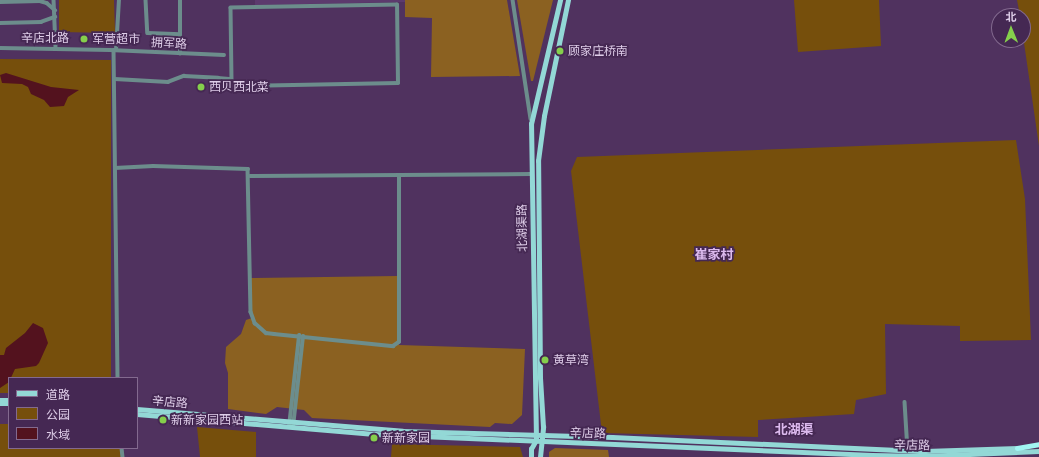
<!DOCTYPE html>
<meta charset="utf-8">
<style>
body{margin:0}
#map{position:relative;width:1039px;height:457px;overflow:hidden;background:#50325f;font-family:Ubuntu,"Noto Sans SC",sans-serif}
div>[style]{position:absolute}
.built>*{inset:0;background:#5c3a6d}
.green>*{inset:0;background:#764f0c}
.forest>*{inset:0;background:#8b6121}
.water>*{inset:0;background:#53121e}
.minor>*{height:3.5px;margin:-1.75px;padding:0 1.75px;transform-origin:1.75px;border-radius:1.75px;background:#6c8d8c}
.major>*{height:4.5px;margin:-2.25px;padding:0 2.25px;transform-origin:2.25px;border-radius:2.25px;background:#93d8d6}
.highway>*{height:5px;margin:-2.5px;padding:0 2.5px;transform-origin:2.5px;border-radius:2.5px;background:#a1f5f3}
.dots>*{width:11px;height:11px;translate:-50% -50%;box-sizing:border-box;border:2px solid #452853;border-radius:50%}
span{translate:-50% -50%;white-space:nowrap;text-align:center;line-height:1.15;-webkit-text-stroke:3.5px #452853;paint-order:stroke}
.street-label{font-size:12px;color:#dfcee9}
.poi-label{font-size:12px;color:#dfcee9}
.left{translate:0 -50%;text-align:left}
.neighbourhood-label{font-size:13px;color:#dcbaee;font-weight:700}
.legend{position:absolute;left:8px;top:377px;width:130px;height:72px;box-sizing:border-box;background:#452853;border:1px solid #836a8f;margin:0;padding:5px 7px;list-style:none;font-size:12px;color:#dfcee9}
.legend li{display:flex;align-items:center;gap:8px;height:20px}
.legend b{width:20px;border:1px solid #836a8f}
.north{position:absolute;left:991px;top:8px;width:40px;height:40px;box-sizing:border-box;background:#452853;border:1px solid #836a8f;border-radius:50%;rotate:359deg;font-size:11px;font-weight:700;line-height:16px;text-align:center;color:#dfcee9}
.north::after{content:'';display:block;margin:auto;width:14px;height:18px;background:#85cf4c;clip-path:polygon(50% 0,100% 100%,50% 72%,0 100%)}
</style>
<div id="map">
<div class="built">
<div style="clip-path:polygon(255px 0,405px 0,405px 2px,255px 5px)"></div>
</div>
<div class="green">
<div style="clip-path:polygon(59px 0,114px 0,115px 33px,59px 32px)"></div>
<div style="clip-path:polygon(794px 0,879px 0,881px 46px,798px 52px)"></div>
<div style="clip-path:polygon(1017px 0,1039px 0,1039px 146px,1023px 36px,1023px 16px,1020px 16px)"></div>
<div style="clip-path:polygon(0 59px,111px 60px,111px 378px,9px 378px,9px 393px,0 393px)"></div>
<div style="clip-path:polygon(1016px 140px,1025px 199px,1031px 340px,960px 341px,960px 326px,885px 324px,886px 394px,856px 400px,854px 414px,758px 420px,758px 437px,602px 433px,571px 171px,577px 157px)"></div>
<div style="clip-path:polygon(0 424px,9px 424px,9px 448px,121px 448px,122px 457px,0 457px)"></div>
<div style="clip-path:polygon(197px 427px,256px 432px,256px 457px,200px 457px)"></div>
<div style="clip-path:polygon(392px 444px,520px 447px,523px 457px,391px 457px)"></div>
</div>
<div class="forest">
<div style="clip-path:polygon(405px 0,507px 0,520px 76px,431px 77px,432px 18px,405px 17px)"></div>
<div style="clip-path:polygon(517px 0,553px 0,533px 81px,531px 81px)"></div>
<div style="clip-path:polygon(397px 276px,399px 345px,525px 349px,522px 415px,512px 424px,495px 423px,490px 427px,312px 418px,304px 410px,277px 407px,266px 414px,228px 409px,228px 373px,225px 363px,226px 347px,241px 334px,246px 320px,252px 318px,250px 278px)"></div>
<div style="clip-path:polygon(555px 448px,608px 450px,609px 457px,549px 457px,549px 452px)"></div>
</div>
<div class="water">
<div style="clip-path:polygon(6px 73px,51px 87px,79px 90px,68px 97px,64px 106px,50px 107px,44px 100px,31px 94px,28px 87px,22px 84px,2px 83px,0 75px)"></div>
<div style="clip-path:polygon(33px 323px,43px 328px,48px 343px,39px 363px,36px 366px,15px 369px,9px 382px,0 388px,0 355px,4px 355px,6px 348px,25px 333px)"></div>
</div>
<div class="minor">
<div style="left:54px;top:0;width:48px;rotate:87.6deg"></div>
<div style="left:146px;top:0;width:33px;rotate:87deg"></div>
<div style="left:148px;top:33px;width:32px;rotate:2deg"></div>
<div style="left:513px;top:0;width:120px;rotate:81.4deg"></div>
<div style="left:0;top:2px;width:40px;rotate:-1.4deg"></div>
<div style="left:40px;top:1px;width:7px;rotate:16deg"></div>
<div style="left:47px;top:3px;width:11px;rotate:41deg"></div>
<div style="left:0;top:23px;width:41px;rotate:-1.4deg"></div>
<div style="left:41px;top:22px;width:15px;rotate:-20deg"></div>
<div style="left:0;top:48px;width:110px;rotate:1deg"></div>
<div style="left:110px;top:50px;width:114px;rotate:2.5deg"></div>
<div style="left:114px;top:50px;width:328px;rotate:89.3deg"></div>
<div style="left:116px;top:50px;width:50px;rotate:-86.6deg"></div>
<div style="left:180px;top:54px;width:54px;rotate:-90deg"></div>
<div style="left:115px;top:79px;width:53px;rotate:3.2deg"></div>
<div style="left:168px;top:82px;width:17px;rotate:-21deg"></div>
<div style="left:184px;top:76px;width:34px;rotate:3deg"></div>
<div style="left:218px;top:78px;width:11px;rotate:5deg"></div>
<div style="left:229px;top:79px;width:4px;rotate:34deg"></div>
<div style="left:232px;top:81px;width:11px;rotate:27deg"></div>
<div style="left:242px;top:86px;width:156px;rotate:-1.1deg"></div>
<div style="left:398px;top:83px;width:78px;rotate:-90.7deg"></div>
<div style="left:397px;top:5px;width:166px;rotate:179deg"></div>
<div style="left:231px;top:8px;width:73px;rotate:89.2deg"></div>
<div style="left:115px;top:168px;width:38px;rotate:-3deg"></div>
<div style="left:153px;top:166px;width:95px;rotate:1.8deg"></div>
<div style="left:248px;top:169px;width:143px;rotate:88.8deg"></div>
<div style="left:251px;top:312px;width:12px;rotate:70deg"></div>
<div style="left:255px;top:323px;width:15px;rotate:42deg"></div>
<div style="left:266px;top:333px;width:8px;rotate:7deg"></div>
<div style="left:274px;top:334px;width:120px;rotate:5.8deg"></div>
<div style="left:393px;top:346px;width:7px;rotate:-34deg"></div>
<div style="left:399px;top:342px;width:166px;rotate:-90deg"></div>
<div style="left:250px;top:176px;width:281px;rotate:-0.4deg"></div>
<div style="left:905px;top:402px;width:49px;rotate:86.5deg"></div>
<div style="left:289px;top:427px;width:92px;rotate:-83.7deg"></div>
<div style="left:293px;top:427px;width:91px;rotate:-83.7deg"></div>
<div style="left:122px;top:448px;width:9px;rotate:84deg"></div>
</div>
<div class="major">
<div style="left:0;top:400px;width:9px"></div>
<div style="left:0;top:404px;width:9px"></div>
<div style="left:137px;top:409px;width:266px;rotate:4.7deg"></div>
<div style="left:402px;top:431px;width:210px;rotate:1.6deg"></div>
<div style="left:612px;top:437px;width:313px;rotate:2.6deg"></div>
<div style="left:925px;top:451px;width:94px;rotate:-1.8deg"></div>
<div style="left:137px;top:414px;width:238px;rotate:4.8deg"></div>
<div style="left:374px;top:434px;width:498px;rotate:2.4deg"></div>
<div style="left:872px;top:455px;width:52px;rotate:1.1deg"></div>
<div style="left:924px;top:456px;width:115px;rotate:-2.5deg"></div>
<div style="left:531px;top:457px;width:8px;rotate:-90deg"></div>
<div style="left:531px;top:449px;width:10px;rotate:-61deg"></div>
<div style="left:536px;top:440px;width:316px;rotate:-90.9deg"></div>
<div style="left:531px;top:124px;width:127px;rotate:-76.8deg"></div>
<div style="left:540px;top:457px;width:30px;rotate:-84deg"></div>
<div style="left:543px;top:427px;width:49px;rotate:-93.5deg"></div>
<div style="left:540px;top:378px;width:217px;rotate:-90.5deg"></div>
<div style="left:538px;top:161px;width:45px;rotate:-82.4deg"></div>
<div style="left:544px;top:116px;width:118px;rotate:-78.3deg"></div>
</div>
<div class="highway">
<div style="left:1017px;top:448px;width:22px;rotate:-10deg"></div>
</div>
<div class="dots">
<div style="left:84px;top:39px;background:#85cf4c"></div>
<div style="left:560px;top:51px;background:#85cf4c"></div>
<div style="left:201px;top:87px;background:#85cf4c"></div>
<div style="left:545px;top:360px;background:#85cf4c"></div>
<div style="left:163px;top:420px;background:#85cf4c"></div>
<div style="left:374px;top:438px;background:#85cf4c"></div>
</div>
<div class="street-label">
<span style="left:45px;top:38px">辛店北路</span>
<span style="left:169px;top:43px;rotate:3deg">拥军路</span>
<span style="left:522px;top:228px;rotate:-91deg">北湖渠路</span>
<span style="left:170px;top:402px;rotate:5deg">辛店路</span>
<span style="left:588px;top:433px;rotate:2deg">辛店路</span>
<span style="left:912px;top:445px;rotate:1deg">辛店路</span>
</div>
<div class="poi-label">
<span class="left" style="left:92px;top:39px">军营超市</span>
<span class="left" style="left:568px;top:51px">顾家庄桥南</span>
<span class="left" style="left:209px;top:87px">西贝西北菜</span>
<span class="left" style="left:553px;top:360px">黄草湾</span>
<span class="left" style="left:171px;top:420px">新新家园西站</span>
<span class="left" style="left:382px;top:438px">新新家园</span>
</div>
<div class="neighbourhood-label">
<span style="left:714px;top:254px">崔家村</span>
<span style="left:794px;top:429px">北湖渠</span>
</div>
<ul class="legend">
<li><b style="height:5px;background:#93d8d6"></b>道路</li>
<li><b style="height:11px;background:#764f0c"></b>公园</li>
<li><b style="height:11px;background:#53121e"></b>水域</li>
</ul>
<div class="north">北</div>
</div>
